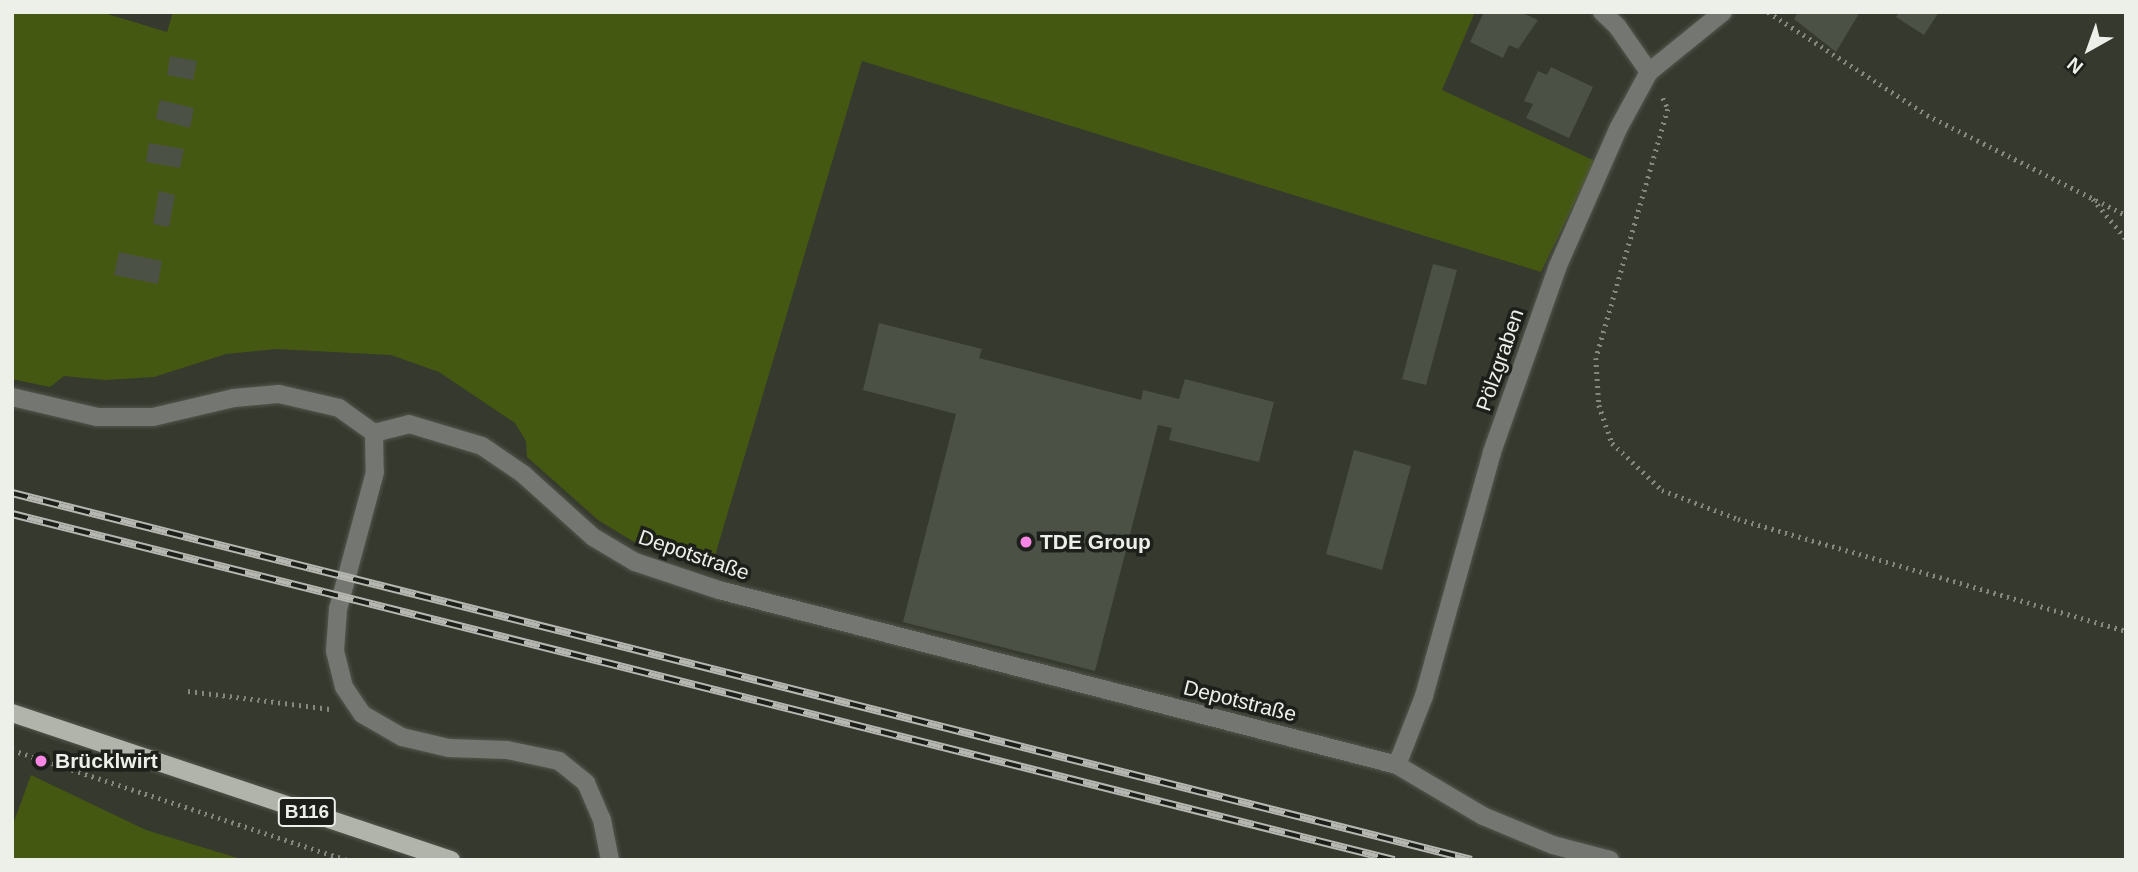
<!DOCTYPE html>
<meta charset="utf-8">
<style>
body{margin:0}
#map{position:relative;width:2138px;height:872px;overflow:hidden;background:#35392e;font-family:Arial,sans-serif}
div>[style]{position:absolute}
.green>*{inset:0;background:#455812}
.building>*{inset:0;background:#4c5146}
.path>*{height:4.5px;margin-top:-2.25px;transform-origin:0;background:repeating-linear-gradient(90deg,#85887f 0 2px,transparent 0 7px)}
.roads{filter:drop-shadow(0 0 2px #52564c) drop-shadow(0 0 2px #52564c)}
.minor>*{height:18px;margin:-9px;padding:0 9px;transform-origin:9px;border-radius:9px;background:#747671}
.major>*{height:18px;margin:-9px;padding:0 9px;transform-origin:9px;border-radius:9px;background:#b0b4aa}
.rail>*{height:8px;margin-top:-4px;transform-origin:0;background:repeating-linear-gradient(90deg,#1d1f1a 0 16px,#b5b7b0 0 32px);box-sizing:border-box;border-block:2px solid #b5b7b0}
.dots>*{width:19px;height:19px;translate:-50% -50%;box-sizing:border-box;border:4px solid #1d1f1a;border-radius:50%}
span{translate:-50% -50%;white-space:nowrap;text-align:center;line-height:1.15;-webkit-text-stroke:7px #1d1f1a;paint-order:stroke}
.shield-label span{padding:2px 5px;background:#1d1f1a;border:2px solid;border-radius:5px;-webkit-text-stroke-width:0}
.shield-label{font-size:19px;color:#edefe9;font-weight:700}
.street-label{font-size:21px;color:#edefe9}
.poi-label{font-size:21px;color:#edefe9;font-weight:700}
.left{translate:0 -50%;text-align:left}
.frame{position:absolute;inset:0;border:14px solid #edefe9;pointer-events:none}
.north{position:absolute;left:2054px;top:14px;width:70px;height:70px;-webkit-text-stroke:5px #1d1f1a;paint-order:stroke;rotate:220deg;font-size:19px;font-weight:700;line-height:28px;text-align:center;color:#edefe9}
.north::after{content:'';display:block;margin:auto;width:24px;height:32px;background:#edefe9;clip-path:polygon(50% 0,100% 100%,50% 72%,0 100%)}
</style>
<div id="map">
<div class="green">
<div style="clip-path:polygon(12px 12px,101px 12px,167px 32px,173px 12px,1475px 12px,1442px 90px,1595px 161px,1541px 272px,862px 61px,711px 569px,639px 545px,598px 520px,527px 457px,526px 441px,515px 423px,439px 372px,391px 355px,276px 349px,226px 354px,154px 377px,105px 380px,64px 376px,50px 387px,12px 379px)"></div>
<div style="clip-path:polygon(31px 775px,146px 830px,244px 860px,12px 860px,12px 827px)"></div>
</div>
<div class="building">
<div style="clip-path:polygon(1484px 12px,1521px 12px,1538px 20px,1518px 49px,1509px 45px,1503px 58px,1470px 42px)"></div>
<div style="clip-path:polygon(1798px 12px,1860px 12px,1836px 52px,1794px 19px)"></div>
<div style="clip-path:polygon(1899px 12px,1939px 12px,1924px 35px,1896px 17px)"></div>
<div style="clip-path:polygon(170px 56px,197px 61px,193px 80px,167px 75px)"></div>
<div style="clip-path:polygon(1551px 67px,1593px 87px,1569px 138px,1526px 118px,1533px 104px,1524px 101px,1538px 71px,1547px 75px)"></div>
<div style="clip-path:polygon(160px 100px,194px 108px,190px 128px,156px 119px)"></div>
<div style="clip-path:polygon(149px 143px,184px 149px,180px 168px,146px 162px)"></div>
<div style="clip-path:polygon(159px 191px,175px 195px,169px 227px,153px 224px)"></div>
<div style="clip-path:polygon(119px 252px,162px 261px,158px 284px,114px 275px)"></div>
<div style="clip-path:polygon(1433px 264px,1457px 270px,1426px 385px,1402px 379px)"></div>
<div style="clip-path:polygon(879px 323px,982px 349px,979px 358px,1141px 400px,1143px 390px,1179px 399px,1185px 379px,1274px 402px,1259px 462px,1169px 440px,1172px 428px,1158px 425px,1095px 671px,903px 622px,956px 414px,863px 390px)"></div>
<div style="clip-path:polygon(1354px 450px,1411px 466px,1382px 570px,1326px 554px)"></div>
</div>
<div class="path">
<div style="left:1768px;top:12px;width:189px;rotate:32.9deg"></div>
<div style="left:1927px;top:115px;width:223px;rotate:26.7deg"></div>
<div style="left:1663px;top:98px;width:12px;rotate:66deg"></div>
<div style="left:1668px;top:109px;width:259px;rotate:106.1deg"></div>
<div style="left:1596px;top:358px;width:47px;rotate:86.3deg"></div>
<div style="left:1599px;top:405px;width:40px;rotate:71.1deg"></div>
<div style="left:1612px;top:443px;width:69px;rotate:43.2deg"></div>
<div style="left:1662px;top:490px;width:81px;rotate:20.9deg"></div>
<div style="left:1738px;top:519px;width:404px;rotate:16.1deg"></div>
<div style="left:2093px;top:199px;width:52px;rotate:50.5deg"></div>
<div style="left:188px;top:691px;width:143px;rotate:7.2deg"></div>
<div style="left:12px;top:750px;width:353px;rotate:18.2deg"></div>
</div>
<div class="roads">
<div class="minor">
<div style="left:1602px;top:12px;width:21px;rotate:43deg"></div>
<div style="left:1617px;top:26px;width:56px;rotate:55.2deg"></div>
<div style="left:12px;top:397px;width:87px;rotate:13.2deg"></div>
<div style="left:97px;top:417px;width:56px"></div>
<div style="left:153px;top:417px;width:83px;rotate:-13.2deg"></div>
<div style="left:234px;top:398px;width:45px;rotate:-5.1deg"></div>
<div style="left:279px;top:394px;width:62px;rotate:13.1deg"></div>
<div style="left:339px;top:408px;width:43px;rotate:35.5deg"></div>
<div style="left:374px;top:433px;width:36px;rotate:-14deg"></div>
<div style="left:409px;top:424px;width:76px;rotate:16.8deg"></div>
<div style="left:482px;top:446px;width:50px;rotate:34.3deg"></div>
<div style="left:523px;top:474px;width:94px;rotate:42deg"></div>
<div style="left:593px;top:537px;width:49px;rotate:30.8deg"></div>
<div style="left:635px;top:562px;width:89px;rotate:18.4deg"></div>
<div style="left:719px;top:590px;width:700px;rotate:14.47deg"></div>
<div style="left:1397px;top:765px;width:100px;rotate:30.7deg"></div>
<div style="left:1483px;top:816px;width:76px;rotate:22.5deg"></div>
<div style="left:1553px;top:845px;width:59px;rotate:14.7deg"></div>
<div style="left:374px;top:433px;width:39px;rotate:89deg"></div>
<div style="left:375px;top:472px;width:142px;rotate:105.1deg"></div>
<div style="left:338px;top:609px;width:42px;rotate:94.1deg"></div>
<div style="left:335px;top:651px;width:37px;rotate:76deg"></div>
<div style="left:344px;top:687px;width:32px;rotate:56deg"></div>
<div style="left:362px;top:714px;width:46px;rotate:29.9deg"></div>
<div style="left:402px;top:737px;width:48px;rotate:13.2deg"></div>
<div style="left:449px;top:748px;width:58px;rotate:2deg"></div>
<div style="left:507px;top:750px;width:53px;rotate:11.9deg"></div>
<div style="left:559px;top:761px;width:35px;rotate:39deg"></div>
<div style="left:586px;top:783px;width:40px;rotate:66.6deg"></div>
<div style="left:602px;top:820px;width:41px;rotate:78.7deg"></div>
<div style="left:1397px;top:765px;width:74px;rotate:-68.6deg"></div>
<div style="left:1424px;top:696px;width:253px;rotate:-74.4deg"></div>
<div style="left:1492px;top:452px;width:195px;rotate:-70.5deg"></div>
<div style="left:1557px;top:268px;width:152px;rotate:-66.3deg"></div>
<div style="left:1618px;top:129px;width:65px;rotate:-61.5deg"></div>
<div style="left:1649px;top:72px;width:95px;rotate:-39deg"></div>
</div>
<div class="major">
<div style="left:12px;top:713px;width:463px;rotate:18.5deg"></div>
</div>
</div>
<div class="rail">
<div style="left:12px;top:493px;width:1505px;rotate:14.11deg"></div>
<div style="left:12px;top:514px;width:1425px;rotate:14.06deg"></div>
</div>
<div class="dots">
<div style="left:1026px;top:542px;background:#fa87e6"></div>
<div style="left:41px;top:761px;background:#fa87e6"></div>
</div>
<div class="shield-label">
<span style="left:307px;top:812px">B116</span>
</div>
<div class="street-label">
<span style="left:1500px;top:360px;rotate:-71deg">Pölzgraben</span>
<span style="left:694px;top:555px;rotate:19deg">Depotstraße</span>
<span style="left:1240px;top:701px;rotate:14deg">Depotstraße</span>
</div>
<div class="poi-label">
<span class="left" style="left:1040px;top:542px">TDE Group</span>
<span class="left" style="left:55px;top:761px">Brücklwirt</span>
</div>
<div class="frame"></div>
<div class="north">N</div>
</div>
